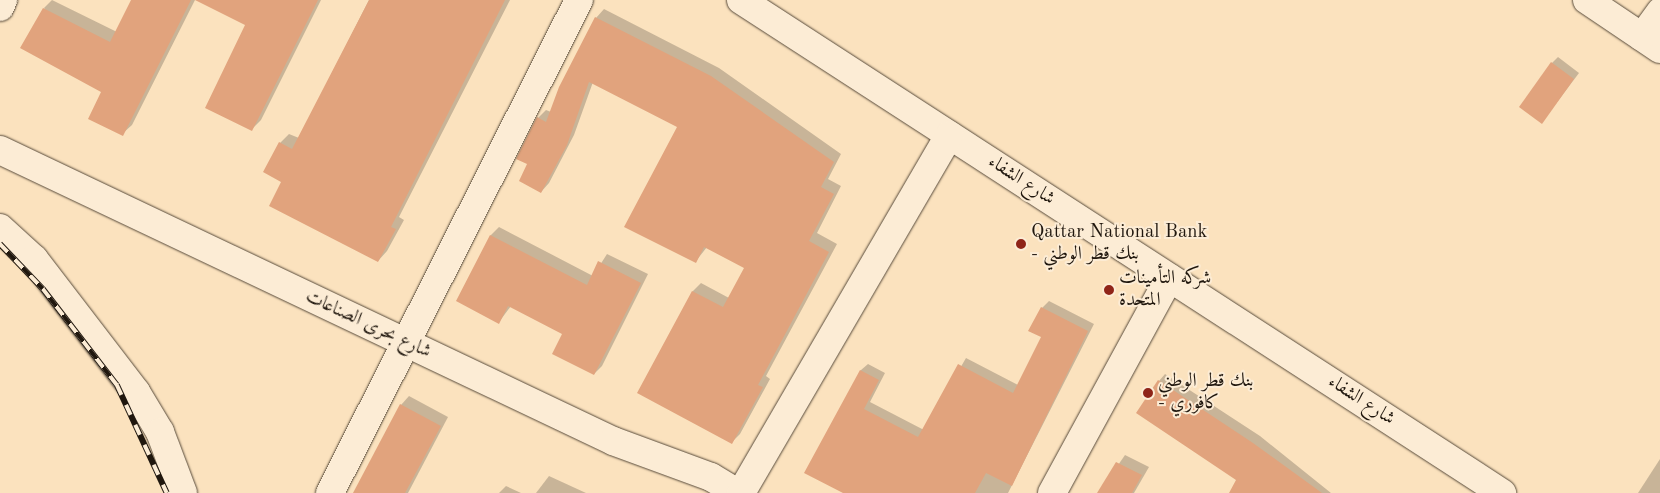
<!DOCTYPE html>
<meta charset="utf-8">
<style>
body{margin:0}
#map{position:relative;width:1660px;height:493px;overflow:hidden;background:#fbe2be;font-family:"Old Standard TT",Amiri,serif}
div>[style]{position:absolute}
.shadow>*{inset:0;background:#0003}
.building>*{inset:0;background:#e1a37d}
.roads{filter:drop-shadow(0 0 1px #574a3a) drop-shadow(0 0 1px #574a3a)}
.minor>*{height:28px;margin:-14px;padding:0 14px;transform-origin:14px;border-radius:14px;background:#fcecd5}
.rail>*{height:5.5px;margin-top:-2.75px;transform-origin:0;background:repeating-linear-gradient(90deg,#fcecd5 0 11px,#20170e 0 22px);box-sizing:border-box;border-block:1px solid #20170e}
.dots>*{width:14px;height:14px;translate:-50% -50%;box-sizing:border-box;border:2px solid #fcecd5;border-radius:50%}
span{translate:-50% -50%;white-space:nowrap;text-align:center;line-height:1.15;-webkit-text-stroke:4px #fcecd5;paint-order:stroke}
.street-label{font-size:19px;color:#20170e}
.poi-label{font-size:19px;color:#20170e}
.left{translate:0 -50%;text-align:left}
</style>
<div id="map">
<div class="shadow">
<div style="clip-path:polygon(52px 0,117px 32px,133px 0,195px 0,132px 125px,122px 134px,102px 92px,44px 8px)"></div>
<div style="clip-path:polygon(198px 0,321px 0,261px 120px,252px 129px,247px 24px)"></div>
<div style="clip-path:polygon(369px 0,510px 0,399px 217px,404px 220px,387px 251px,378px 261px,283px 181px,280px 143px,289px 134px,299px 138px)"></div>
<div style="clip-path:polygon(604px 9px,719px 68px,841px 154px,828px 179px,841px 186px,817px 233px,837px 244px,766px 376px,770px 379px,740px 434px,732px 442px,639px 393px,693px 291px,701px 283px,729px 298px,746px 267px,707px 247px,696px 261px,679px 126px,593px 82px,574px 135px,549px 183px,541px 192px,528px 164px,538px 118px,546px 110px,551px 112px,596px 18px)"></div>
<div style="clip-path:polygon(1558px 57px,1579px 73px,1542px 122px,1552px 63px)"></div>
<div style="clip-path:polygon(499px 227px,593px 276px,607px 254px,648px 274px,602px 366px,594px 374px,564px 333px,511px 306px,499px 322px,458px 301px,491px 235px)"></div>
<div style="clip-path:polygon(1049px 301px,1094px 324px,1008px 493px,847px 493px,806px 472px,861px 370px,868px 364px,885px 373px,870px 402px,924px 430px,966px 358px,1018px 385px,1043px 337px,1042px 308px)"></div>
<div style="clip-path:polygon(1165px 374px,1260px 436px,1331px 493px,1230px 493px,1238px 480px,1159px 381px)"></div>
<div style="clip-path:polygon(409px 396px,448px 417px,408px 493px,354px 493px,401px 405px)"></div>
<div style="clip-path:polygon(1125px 455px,1149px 467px,1134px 493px,1099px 493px)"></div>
<div style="clip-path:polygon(1660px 459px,1660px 493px,1638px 493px)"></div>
<div style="clip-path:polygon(549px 476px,586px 493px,536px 493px)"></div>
<div style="clip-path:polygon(506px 486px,521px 493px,499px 493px)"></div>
</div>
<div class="building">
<div style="clip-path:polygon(131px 0,191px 0,123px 136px,88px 119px,101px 92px,20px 48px,43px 8px,110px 42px)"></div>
<div style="clip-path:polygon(195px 0,318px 0,252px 131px,205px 108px,245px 25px)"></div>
<div style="clip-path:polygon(369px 0,505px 0,391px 227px,396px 229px,378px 262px,269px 206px,281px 182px,263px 172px,279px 142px,292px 149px)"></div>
<div style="clip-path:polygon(595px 17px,711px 76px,834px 162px,821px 187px,834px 194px,809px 241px,829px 252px,758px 385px,763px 387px,732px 444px,637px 393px,692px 291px,723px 307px,744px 268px,704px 247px,696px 263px,624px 227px,677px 127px,589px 82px,567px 145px,541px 193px,519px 181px,527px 164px,516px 159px,537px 117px,546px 122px,559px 87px)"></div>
<div style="clip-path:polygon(1551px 62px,1574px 79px,1542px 124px,1519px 107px)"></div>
<div style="clip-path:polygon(490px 235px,587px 285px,598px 261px,641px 283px,594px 375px,552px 354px,562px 334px,508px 306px,499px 324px,456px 301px)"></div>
<div style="clip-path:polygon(1041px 307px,1088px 331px,1012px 486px,986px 473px,975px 493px,843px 493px,804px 473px,860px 370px,879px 380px,864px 409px,918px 437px,958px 364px,1013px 393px,1041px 337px,1028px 331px)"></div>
<div style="clip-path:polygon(1158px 380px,1253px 443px,1322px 493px,1229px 493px,1236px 480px,1136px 413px)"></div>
<div style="clip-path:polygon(400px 404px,441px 426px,405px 493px,353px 493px)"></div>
<div style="clip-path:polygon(1116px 462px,1142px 475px,1132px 493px,1097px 493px)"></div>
</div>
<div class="roads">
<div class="minor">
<div style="left:741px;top:0;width:907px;rotate:32.94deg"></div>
<div style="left:1587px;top:0;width:88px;rotate:33.9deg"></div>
<div style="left:0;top:7px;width:8px;rotate:-67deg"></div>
<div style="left:1642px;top:37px;width:31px;rotate:-54deg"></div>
<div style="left:0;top:150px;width:679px;rotate:25.39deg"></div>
<div style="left:613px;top:441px;width:104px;rotate:20.2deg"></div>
<div style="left:711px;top:477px;width:31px;rotate:31deg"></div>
<div style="left:0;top:228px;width:46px;rotate:42.4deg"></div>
<div style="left:34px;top:259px;width:168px;rotate:52.5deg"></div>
<div style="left:136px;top:392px;width:47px;rotate:59deg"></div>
<div style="left:160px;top:432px;width:65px;rotate:69.3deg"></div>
<div style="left:330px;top:493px;width:552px;rotate:-63.2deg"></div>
<div style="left:741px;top:493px;width:414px;rotate:-59.8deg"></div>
<div style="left:1052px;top:493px;width:245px;rotate:-61.4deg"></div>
</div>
</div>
<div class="rail">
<div style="left:0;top:244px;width:62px;rotate:46.3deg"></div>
<div style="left:43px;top:289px;width:121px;rotate:52.4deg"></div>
<div style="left:117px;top:385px;width:119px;rotate:65.2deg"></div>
</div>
<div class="dots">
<div style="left:1021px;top:244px;background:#8f2418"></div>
<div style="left:1109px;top:290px;background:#8f2418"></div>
<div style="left:1148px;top:393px;background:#8f2418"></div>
</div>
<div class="street-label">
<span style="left:1021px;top:181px;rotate:33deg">شارع الشفاء</span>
<span style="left:368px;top:325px;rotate:25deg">شارع بحرى الصناعات</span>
<span style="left:1361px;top:401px;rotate:33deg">شارع الشفاء</span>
</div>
<div class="poi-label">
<span class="left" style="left:1031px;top:244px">Qattar National Bank<br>- بنك قطر الوطني</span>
<span class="left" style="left:1119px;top:290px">شركه التأمينات<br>المتحدة</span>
<span class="left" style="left:1158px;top:393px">بنك قطر الوطني<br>- كافوري</span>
</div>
</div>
